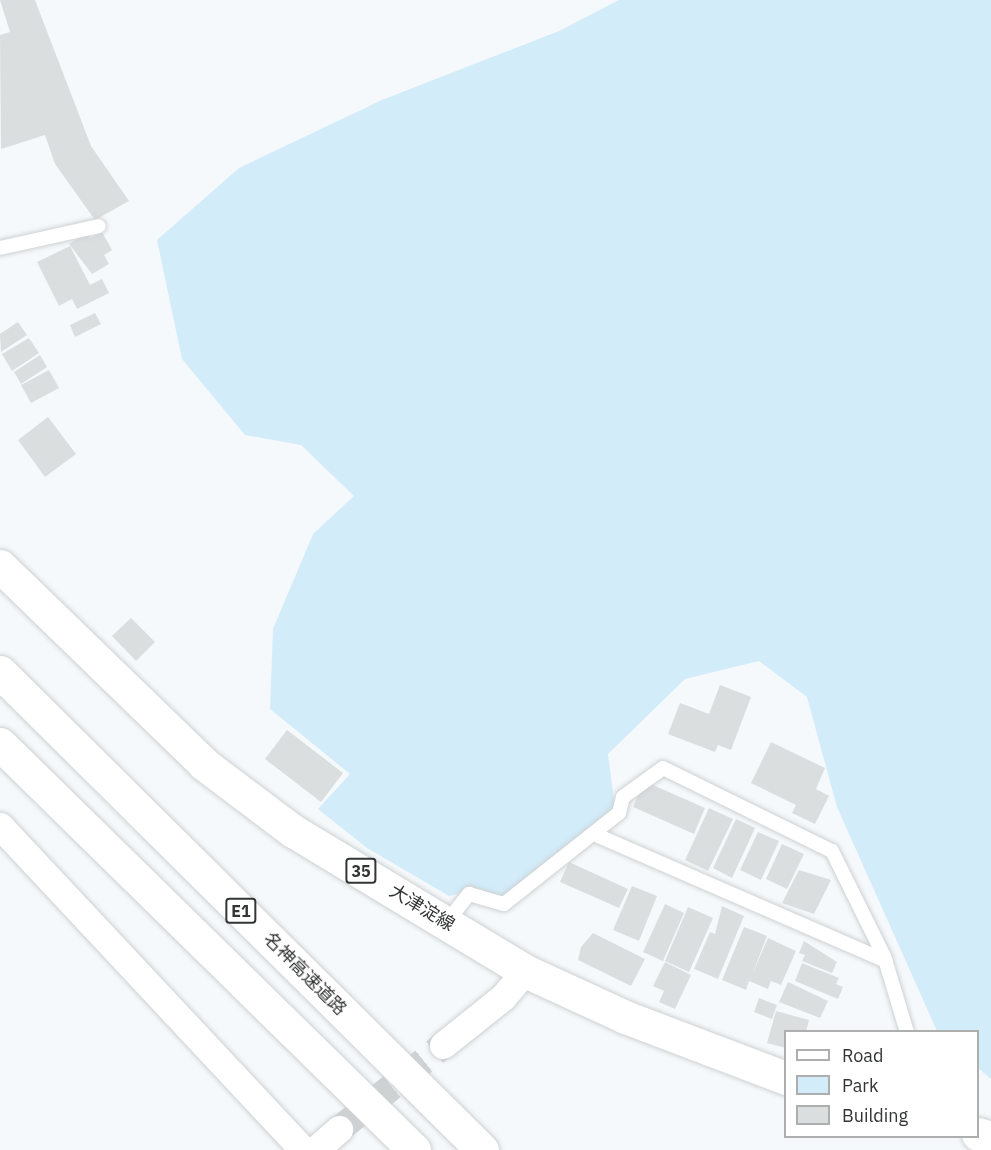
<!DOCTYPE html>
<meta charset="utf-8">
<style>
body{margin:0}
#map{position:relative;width:991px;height:1150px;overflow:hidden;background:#f5f9fb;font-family:"IBM Plex Sans","Noto Sans JP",sans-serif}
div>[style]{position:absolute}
.green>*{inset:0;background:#d2ecf9}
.building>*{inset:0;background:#dadedf}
.minor-tunnel>*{height:27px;margin-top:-13.5px;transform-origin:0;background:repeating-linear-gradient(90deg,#ced2d3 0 27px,transparent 0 41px)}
.roads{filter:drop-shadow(0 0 2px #ced1d3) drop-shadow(0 0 2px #ced1d3)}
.service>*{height:14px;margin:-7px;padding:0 7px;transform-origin:7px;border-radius:7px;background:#fff}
.minor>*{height:27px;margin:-13.5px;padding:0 13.5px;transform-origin:13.5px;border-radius:13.5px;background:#fff}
.primary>*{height:33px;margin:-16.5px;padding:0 16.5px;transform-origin:16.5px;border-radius:16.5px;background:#fff}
.motorway>*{height:33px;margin:-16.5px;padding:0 16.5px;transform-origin:16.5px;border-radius:16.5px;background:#fff}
span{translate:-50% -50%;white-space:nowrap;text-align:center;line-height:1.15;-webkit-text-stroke:5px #fff;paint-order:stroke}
.shield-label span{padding:2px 4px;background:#fff;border:2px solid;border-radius:4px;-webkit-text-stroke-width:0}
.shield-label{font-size:16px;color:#333435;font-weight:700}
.street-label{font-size:18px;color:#333435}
.legend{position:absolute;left:784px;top:1030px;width:195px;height:108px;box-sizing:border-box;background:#fff;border:2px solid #adaeae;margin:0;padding:8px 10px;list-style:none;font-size:18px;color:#333435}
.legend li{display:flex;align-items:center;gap:12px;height:30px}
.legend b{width:30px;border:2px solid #adaeae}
</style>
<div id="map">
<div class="green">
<div style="clip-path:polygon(619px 0,991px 0,991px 1079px,978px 1068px,978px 1032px,937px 1031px,837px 807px,807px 697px,759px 661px,685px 679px,608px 754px,615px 808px,503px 898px,470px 891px,449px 896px,367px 848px,318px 809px,350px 774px,270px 709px,273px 629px,313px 534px,354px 496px,301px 445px,245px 435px,182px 359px,157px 240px,239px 168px,382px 100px,559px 31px)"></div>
</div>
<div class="building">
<div style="clip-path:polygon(0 0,35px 0,91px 146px,129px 201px,95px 220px,55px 164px,45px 135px,1px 149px,0 35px,10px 32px)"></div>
<div style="clip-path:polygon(102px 232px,112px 250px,104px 255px,109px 264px,92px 274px,69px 244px,87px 233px,90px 238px)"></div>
<div style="clip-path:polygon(70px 246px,90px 285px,102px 279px,109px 293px,77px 309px,72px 299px,59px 306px,37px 262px)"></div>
<div style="clip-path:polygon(95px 313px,101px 324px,75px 337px,70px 325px)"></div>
<div style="clip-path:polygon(18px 322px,27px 335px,1px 352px,0 334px)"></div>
<div style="clip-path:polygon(29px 338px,39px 353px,12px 371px,2px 354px)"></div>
<div style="clip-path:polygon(40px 355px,47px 367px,21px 384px,14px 372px)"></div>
<div style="clip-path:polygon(49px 370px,59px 388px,31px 403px,21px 385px)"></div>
<div style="clip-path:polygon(48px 417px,76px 454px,45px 477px,18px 440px)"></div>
<div style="clip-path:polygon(131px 618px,155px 642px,136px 661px,112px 636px)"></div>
<div style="clip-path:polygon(720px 685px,751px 697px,731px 750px,718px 745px,715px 752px,668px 734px,680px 703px,709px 714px)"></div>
<div style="clip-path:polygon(287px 730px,343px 773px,321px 802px,265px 759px)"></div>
<div style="clip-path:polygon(771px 742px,825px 768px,816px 789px,829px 796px,815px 824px,792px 813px,796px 805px,751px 783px)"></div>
<div style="clip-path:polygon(644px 781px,705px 808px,694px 834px,633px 807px)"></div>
<div style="clip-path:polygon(709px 808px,733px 819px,708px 871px,685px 860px)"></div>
<div style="clip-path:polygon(736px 819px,755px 828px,732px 878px,713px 868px)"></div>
<div style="clip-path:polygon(758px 832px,779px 841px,761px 880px,740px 870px)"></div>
<div style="clip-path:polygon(782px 844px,804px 854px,787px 889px,766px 879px)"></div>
<div style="clip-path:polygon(569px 862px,628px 889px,619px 908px,560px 882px)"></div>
<div style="clip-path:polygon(799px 870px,831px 880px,814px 914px,782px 903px)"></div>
<div style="clip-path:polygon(632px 886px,657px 896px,639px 941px,613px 930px)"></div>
<div style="clip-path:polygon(665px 904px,684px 913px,663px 961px,643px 952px)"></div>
<div style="clip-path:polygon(722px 906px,744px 916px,718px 979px,694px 969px,710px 932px,715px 934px)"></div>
<div style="clip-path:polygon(688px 907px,713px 918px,689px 972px,665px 961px)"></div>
<div style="clip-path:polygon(744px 927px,767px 936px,752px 975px,768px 938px,796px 951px,781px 985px,771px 981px,768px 989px,749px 981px,746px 990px,722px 980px)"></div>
<div style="clip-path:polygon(593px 933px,645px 959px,631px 986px,578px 960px,581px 947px)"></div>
<div style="clip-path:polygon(804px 941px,837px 962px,832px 973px,802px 961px,805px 955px,799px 953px)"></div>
<div style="clip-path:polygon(665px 962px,691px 975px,675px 1009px,659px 1002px,664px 991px,653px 986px)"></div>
<div style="clip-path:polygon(802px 963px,839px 978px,836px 984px,843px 987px,838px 999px,795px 981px)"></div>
<div style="clip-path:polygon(788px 982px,828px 1001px,820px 1018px,779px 1002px)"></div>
<div style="clip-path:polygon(759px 998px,777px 1005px,772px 1019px,754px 1012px)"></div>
<div style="clip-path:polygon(776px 1011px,809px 1020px,806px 1032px,786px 1032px,786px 1048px,767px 1043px)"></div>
</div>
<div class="minor-tunnel">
<div style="left:339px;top:1129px;width:134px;rotate:-38.9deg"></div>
</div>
<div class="roads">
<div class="service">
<div style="left:0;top:248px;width:101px;rotate:-12.5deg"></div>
<div style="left:594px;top:834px;width:318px;rotate:23.5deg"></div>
<div style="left:447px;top:922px;width:36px;rotate:-52deg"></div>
<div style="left:469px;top:894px;width:36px;rotate:16deg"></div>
<div style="left:504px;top:904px;width:147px;rotate:-38.4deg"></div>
<div style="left:619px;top:813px;width:16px;rotate:-76deg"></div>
<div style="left:623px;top:797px;width:49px;rotate:-35.9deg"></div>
<div style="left:663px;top:768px;width:188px;rotate:26.2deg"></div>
<div style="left:832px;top:851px;width:117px;rotate:63.7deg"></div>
<div style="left:884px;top:956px;width:79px;rotate:73.2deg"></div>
</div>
<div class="minor">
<div style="left:0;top:826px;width:444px;rotate:46.9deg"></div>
<div style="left:443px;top:1045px;width:77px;rotate:-38.7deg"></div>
<div style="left:503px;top:997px;width:34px;rotate:-50deg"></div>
<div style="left:315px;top:1150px;width:32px;rotate:-41deg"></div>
</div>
<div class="primary">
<div style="left:0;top:566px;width:284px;rotate:44.1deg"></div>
<div style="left:204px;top:764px;width:111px;rotate:37deg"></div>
<div style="left:293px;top:831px;width:271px;rotate:31.1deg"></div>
<div style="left:525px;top:971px;width:110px;rotate:24.7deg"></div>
<div style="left:625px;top:1017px;width:172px;rotate:20.8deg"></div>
<div style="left:978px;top:1134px;width:14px;rotate:17deg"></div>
</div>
<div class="motorway">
<div style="left:0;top:672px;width:679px;rotate:44.76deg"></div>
<div style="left:0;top:744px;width:580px;rotate:44.44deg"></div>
</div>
</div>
<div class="shield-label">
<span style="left:361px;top:871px">35</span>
<span style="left:241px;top:911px">E1</span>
</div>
<div class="street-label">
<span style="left:422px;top:908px;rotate:31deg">大津淀線</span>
<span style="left:305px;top:974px;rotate:45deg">名神高速道路</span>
</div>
<ul class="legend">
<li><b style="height:8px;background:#fff"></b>Road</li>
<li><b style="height:16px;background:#d2ecf9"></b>Park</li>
<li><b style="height:16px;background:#dadedf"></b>Building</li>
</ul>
</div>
